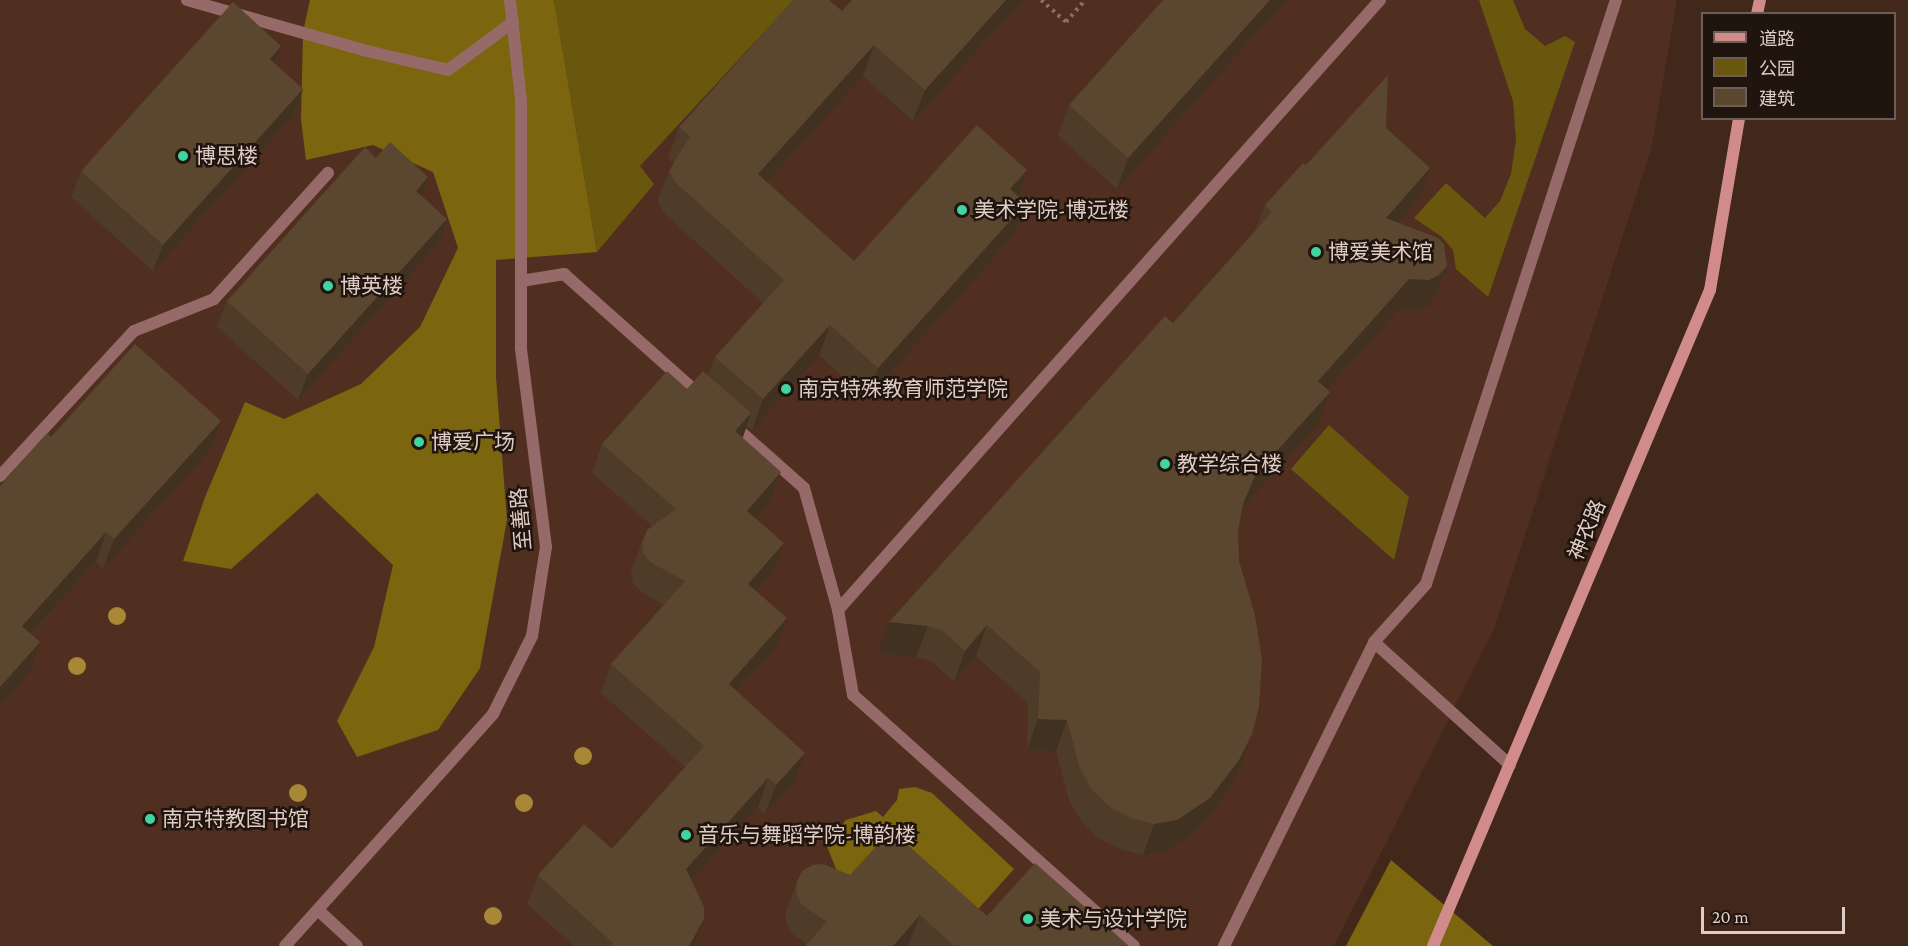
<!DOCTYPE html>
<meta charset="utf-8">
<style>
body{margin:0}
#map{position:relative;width:1908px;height:946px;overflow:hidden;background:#42271b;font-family:"Crimson Pro","Noto Sans SC",serif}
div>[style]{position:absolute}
.built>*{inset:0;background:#502f20}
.green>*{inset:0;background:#6a570e}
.forest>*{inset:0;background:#7b650f}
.path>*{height:4px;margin-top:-2px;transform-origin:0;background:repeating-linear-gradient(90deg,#877066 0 3px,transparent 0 7.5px)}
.lane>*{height:12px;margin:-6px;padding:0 6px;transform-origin:6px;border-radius:6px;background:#966a69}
.secondary>*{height:12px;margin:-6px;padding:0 6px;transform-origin:6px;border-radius:6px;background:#d08b8a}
.trees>*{width:18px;height:18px;margin:-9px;border-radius:50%;background:#a88736}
.wall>*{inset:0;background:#4e3c28}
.shaded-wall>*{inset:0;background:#403121}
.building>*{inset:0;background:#5b462f}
.dots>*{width:16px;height:16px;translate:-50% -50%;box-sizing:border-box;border:3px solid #20140e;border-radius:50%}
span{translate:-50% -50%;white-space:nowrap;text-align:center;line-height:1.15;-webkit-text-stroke:5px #20140e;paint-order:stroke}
.poi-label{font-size:21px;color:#dfcdc5}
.left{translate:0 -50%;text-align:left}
.street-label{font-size:21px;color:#dfcdc5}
.legend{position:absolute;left:1701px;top:12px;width:195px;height:108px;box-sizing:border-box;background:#20140e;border:2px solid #6c5e57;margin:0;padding:8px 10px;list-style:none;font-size:18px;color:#dfcdc5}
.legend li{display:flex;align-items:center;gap:12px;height:30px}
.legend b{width:30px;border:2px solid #6c5e57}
.scale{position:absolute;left:1701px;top:907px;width:144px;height:27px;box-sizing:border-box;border:3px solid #dfcdc5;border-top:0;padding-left:8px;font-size:18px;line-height:21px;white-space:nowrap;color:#dfcdc5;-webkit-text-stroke:4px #20140e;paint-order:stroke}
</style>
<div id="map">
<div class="built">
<div style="clip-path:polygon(0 0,1677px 0,1651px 150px,1494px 629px,1334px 946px,0 946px)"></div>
</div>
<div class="green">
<div style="clip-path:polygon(554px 0,794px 0,640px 166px,654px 184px,597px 252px)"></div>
<div style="clip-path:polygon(1479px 0,1513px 0,1525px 29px,1545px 46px,1565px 36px,1575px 42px,1488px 297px,1456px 269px,1453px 250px,1442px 237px,1414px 218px,1446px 183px,1485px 218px,1500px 201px,1511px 174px,1516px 140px,1513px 101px)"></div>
<div style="clip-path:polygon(1329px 425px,1409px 497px,1394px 560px,1291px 469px)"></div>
</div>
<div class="forest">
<div style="clip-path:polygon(310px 0,554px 0,597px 252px,496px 260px,496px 377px,507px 520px,480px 668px,438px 730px,357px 757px,337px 721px,374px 647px,393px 565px,317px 493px,231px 569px,183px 561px,205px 497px,245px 402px,284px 419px,361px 384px,420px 327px,458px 248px,433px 172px,373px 145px,306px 160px,301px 120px,303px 32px)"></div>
<div style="clip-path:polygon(915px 787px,932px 793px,1014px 869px,945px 946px,844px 889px,826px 844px,846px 820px,876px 811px,883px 817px,897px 800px,899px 789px)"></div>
<div style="clip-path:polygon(1391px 860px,1493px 946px,1346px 946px)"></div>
</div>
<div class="path">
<div style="left:1041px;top:0;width:33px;rotate:41deg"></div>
<div style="left:1066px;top:22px;width:29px;rotate:-49deg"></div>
</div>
<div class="lane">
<div style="left:187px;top:0;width:187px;rotate:15.8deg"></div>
<div style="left:367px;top:51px;width:83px;rotate:13.2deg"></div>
<div style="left:448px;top:70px;width:81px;rotate:-36.4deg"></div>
<div style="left:521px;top:281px;width:44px;rotate:-9.2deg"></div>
<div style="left:564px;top:274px;width:183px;rotate:41.7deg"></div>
<div style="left:732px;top:424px;width:96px;rotate:41.6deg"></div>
<div style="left:804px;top:488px;width:127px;rotate:74.4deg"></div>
<div style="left:0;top:476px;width:197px;rotate:-47.3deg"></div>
<div style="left:134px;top:331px;width:86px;rotate:-21.8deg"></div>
<div style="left:214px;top:299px;width:170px;rotate:-47.9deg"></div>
<div style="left:1510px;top:765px;width:183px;rotate:-137.9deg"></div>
<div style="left:1374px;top:642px;width:78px;rotate:-48.1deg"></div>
<div style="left:1426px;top:584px;width:614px;rotate:-71.98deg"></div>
<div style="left:318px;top:910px;width:53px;rotate:42.7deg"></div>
<div style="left:285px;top:946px;width:312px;rotate:-48.1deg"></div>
<div style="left:493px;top:714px;width:87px;rotate:-63.4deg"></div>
<div style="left:532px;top:636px;width:90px;rotate:-81.1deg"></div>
<div style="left:546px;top:547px;width:201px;rotate:-97.2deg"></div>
<div style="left:521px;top:348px;width:248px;rotate:-90deg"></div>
<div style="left:521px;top:100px;width:101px;rotate:-96.3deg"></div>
<div style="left:1134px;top:946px;width:377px;rotate:-138.2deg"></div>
<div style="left:853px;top:695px;width:86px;rotate:-100deg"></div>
<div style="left:838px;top:610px;width:816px;rotate:-48.38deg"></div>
<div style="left:1224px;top:946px;width:339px;rotate:-63.7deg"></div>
</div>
<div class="secondary">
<div style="left:1757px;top:14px;width:14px;rotate:-78deg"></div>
<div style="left:1433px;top:946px;width:712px;rotate:-67.11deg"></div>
<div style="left:1710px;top:290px;width:174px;rotate:-80.4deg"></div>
</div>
<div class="trees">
<div style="left:117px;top:616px"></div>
<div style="left:77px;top:666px"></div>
<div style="left:583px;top:756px"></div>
<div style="left:298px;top:793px"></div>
<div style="left:524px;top:803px"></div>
<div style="left:493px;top:916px"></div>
</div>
<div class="wall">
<div style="clip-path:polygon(1023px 0,913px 121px,863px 76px,767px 182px,854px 261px,1027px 170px,1018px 195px,1026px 203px,1015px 234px,867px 399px,819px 355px,752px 430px,747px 426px,742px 438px,770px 501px,755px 518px,773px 573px,757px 592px,776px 647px,737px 692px,794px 782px,765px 814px,758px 807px,692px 880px,694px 946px,574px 946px,527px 904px,538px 875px,612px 849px,685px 767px,601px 693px,611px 664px,664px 605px,640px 591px,633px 583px,631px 571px,642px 542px,652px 526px,592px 473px,602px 444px,708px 375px,715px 357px,763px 303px,665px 214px,657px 201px,669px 171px,674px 163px,668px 158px,679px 127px,842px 11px)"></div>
<div style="clip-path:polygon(1286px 0,1117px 189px,1058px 136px,1069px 105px)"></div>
<div style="clip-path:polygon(281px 46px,275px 64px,303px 89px,294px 115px,153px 271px,71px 197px,81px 171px)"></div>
<div style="clip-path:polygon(1386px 128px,1430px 168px,1419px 199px,1398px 223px,1447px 266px,1435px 297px,1428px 306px,1418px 311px,1398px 310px,1327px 389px,1330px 392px,1319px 423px,1245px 505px,1242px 510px,1238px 530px,1239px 561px,1252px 734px,1241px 765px,1228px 791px,1198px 829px,1166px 851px,1143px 855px,1120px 849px,1098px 838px,1081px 821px,1069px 800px,1056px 751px,1027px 750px,1028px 703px,976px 656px,954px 682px,931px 661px,916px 657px,878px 653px,1255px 231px,1265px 205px,1306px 165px)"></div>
<div style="clip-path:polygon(422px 196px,438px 244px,298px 400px,217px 327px,227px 301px)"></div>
<div style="clip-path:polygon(51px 437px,210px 450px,103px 569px,96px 562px,31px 634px,40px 642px,30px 672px,0 705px)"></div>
<div style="clip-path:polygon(850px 875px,987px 916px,1129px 946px,911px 946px,910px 945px,908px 946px,805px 946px,807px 944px,791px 933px,786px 922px,786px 911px,797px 882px)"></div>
</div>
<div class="shaded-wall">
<div style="clip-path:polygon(1006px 0,1023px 0,913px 121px,925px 90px)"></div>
<div style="clip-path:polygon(1270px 0,1286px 0,1117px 189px,1128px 158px)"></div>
<div style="clip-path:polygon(874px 45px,863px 76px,746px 205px,758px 174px)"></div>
<div style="clip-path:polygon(281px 46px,272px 71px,270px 59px)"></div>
<div style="clip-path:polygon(303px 89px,294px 115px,153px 271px,163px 245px)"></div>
<div style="clip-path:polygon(1430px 168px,1419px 199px,1375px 249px,1386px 218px)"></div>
<div style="clip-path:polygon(1027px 170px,1016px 201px,1010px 189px)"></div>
<div style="clip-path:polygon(428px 177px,419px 203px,416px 191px)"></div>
<div style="clip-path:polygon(1026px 203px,1015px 234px,867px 399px,878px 368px)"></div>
<div style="clip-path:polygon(447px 219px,438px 244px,298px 400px,308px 374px)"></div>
<div style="clip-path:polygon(1447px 266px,1435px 297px,1428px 306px,1418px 311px,1398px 310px,1307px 412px,1318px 381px,1409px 279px)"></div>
<div style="clip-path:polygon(830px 325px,819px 355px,752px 430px,763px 399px)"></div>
<div style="clip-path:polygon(1330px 392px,1319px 423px,1245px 505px,1233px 532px,1244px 501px,1256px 474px)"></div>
<div style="clip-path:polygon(751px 413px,741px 443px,735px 431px)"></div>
<div style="clip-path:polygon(221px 421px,210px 450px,103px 569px,114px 539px)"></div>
<div style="clip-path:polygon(781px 472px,770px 501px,736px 540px,747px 511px)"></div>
<div style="clip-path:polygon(106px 532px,96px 562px,11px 655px,22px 626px)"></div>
<div style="clip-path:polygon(784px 543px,773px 573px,738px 613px,748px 584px)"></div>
<div style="clip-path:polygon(787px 618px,776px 647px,718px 713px,729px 684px)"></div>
<div style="clip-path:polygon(889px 622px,928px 626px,916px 657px,878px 653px)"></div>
<div style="clip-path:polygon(987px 625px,976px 656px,954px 682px,965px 651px)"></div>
<div style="clip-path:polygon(40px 642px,30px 672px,0 705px,0 687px)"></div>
<div style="clip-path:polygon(1038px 719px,1067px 720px,1056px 751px,1027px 750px)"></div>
<div style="clip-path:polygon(1252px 734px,1241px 765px,1228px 791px,1198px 829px,1166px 851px,1143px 855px,1154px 824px)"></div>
<div style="clip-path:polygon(805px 753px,794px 782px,765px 814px,776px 785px)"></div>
<div style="clip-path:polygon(768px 778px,758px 807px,676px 898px,686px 869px)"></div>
<div style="clip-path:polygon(920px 915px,908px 946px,893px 946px)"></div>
<div style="clip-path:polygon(704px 919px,694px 946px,689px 946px)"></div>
</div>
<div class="building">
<div style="clip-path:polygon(793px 0,829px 0,842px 11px,852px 0,1006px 0,925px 90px,874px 45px,758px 174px,854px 261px,977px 125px,1027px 170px,1010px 189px,1026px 203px,878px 368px,830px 325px,763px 399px,715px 357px,784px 280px,676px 183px,669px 171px,690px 136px,679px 127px)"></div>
<div style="clip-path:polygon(1163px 0,1270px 0,1128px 158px,1069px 105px)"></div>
<div style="clip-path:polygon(233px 2px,281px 46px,270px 59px,303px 89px,163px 245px,81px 171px)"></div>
<div style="clip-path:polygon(1388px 75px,1386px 128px,1430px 168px,1386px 218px,1438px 238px,1444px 244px,1447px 266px,1439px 275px,1429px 280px,1409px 279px,1318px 381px,1330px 392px,1256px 474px,1244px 501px,1238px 530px,1239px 561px,1255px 615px,1262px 659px,1259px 707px,1252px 734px,1239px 760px,1210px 798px,1177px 820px,1154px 824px,1131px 818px,1110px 807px,1092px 790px,1080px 769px,1067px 720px,1038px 719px,1040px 672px,987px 625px,965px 651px,943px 631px,928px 626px,889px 622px,1165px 316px,1173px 323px,1272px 212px,1265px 205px,1303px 163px,1306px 165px)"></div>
<div style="clip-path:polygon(390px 142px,428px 177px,416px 191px,447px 219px,308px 374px,227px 301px,365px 147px,376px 158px)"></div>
<div style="clip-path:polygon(135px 344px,221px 421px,114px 539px,106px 532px,22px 626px,40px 642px,0 687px,0 486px,47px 433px,51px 437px)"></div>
<div style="clip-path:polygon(667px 371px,687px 389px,703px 371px,751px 413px,735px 431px,781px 472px,747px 511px,784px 543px,748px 584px,787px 618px,729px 684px,805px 753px,776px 785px,768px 778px,686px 869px,704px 907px,704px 919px,689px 946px,610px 946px,613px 943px,538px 875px,584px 824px,612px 849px,704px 746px,611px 664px,685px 581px,650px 562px,643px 553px,642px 542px,647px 530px,676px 509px,602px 444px)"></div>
<div style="clip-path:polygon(891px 830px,987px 916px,1035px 863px,1129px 946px,954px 946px,920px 915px,893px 946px,805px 946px,827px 922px,801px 904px,796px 893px,797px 882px,802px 871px,812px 865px,823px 864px,850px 875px)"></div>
</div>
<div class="dots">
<div style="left:183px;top:156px;background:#40d4a1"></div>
<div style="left:962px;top:210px;background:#40d4a1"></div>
<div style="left:1316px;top:252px;background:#40d4a1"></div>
<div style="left:328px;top:286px;background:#40d4a1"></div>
<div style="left:786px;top:389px;background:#40d4a1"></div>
<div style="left:419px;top:442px;background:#40d4a1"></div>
<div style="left:1165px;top:464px;background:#40d4a1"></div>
<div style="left:150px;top:819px;background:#40d4a1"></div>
<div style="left:686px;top:835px;background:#40d4a1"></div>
<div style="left:1028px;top:919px;background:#40d4a1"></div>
</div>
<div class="poi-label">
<span class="left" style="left:195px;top:156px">博思楼</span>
<span class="left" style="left:974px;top:210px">美术学院-博远楼</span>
<span class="left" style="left:1328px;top:252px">博爱美术馆</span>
<span class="left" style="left:340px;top:286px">博英楼</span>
<span class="left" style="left:798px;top:389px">南京特殊教育师范学院</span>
<span class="left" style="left:431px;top:442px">博爱广场</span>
<span class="left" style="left:1177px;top:464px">教学综合楼</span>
<span class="left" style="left:162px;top:819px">南京特教图书馆</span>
<span class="left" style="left:698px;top:835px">音乐与舞蹈学院-博韵楼</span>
<span class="left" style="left:1040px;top:919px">美术与设计学院</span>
</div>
<div class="street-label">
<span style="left:521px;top:519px;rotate:-95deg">至善路</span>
<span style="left:1587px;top:530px;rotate:-67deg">神农路</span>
</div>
<ul class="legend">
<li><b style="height:8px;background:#d08b8a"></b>道路</li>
<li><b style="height:16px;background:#6a570e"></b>公园</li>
<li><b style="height:16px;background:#5b462f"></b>建筑</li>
</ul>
<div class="scale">20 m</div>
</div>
